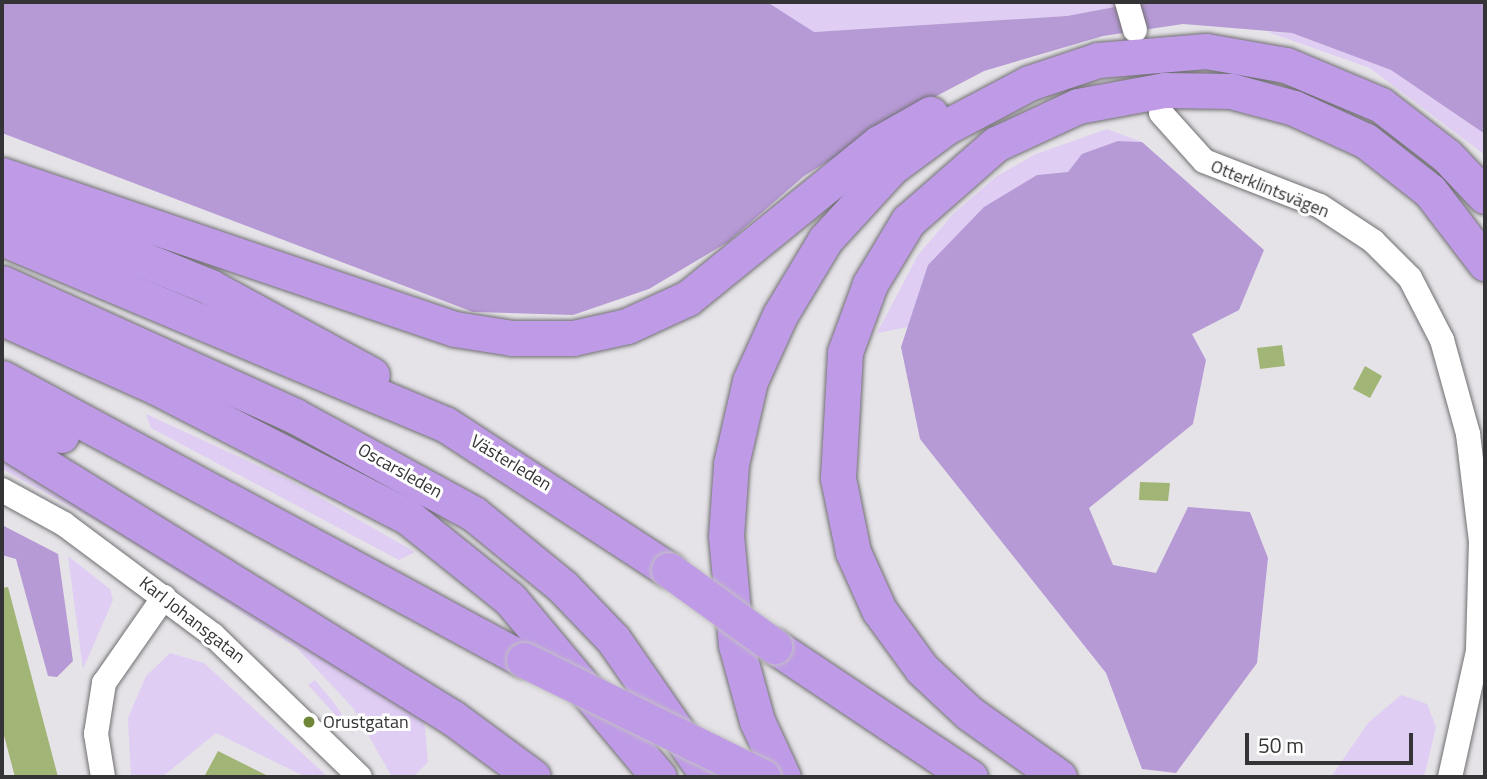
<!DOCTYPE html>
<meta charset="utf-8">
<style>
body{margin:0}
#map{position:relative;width:1487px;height:779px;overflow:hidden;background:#e5e3e7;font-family:"Titillium Web",sans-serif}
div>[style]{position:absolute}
.green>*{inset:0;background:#dfcdf4}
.forest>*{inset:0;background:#b69ad5}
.building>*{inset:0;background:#a1b576}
.roads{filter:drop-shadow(0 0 2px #706f72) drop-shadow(0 0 2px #706f72)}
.minor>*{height:24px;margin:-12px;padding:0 12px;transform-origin:12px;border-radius:12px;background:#fff}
.highway>*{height:35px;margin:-17.5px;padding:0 17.5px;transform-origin:17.5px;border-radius:17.5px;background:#bf9be7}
.bridges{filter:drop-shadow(0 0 2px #c2c2c2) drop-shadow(0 0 2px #c2c2c2)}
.highway-bridge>*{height:35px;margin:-17.5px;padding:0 17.5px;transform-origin:17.5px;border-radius:17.5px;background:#bf9be7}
.dots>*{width:19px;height:19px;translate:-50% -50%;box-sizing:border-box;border:4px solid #fff;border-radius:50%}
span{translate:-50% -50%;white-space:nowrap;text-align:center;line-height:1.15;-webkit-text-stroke:6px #fff;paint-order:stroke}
.street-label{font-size:18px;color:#343335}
.poi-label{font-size:18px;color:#343335}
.left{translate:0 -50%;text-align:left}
.frame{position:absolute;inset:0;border:4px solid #343335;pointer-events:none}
.scale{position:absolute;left:1245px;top:733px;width:168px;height:32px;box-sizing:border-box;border:4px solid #343335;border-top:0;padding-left:9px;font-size:21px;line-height:24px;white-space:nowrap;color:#343335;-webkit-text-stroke:5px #fff;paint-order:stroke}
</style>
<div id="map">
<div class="green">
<div style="clip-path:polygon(767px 2px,1141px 2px,1067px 16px,813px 32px)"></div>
<div style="clip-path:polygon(1268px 32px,1292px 33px,1391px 70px,1485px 134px,1485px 155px,1370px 68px)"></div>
<div style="clip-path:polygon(1107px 129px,1142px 142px,1118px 141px,1068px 172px,1037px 175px,928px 265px,908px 327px,877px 333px,918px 255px,953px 214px,997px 176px,1036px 154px)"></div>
<div style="clip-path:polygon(146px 414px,291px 481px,415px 552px,399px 560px,151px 428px)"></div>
<div style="clip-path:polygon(2px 452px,424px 718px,428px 762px,413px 777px,392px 777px,353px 708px,297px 648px,106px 526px,2px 469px)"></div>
<div style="clip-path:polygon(68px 556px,110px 589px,113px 600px,83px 669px)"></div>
<div style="clip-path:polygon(170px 653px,204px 663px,328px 777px,306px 777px,216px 733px,162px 777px,131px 777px,128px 718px,146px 676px)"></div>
<div style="clip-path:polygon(315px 680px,335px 704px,355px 736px,308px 685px)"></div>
<div style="clip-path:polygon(1401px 695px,1427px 704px,1436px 727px,1424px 777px,1331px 777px,1368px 723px)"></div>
</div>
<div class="forest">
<div style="clip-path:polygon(2px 2px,767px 2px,814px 32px,1067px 16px,1141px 2px,1485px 2px,1485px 134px,1391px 70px,1292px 33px,1183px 24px,1103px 36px,984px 71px,927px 101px,804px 176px,728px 242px,649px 289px,573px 315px,473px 312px,2px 133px)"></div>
<div style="clip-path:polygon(1118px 141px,1142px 142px,1264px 250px,1239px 310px,1192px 334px,1206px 360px,1193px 424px,1089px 508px,1113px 565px,1156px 573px,1188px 507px,1250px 512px,1268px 558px,1257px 663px,1176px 773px,1142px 769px,1106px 673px,920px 439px,901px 347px,928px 265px,984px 207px,1037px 175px,1068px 172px,1082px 154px)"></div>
<div style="clip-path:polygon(2px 525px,58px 554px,73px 661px,57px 677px,48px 676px,16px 559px,2px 555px)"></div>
</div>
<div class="building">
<div style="clip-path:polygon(1282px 345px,1285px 366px,1260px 369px,1257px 348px)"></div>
<div style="clip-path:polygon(1365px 366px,1382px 376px,1370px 398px,1353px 389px)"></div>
<div style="clip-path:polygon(1140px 482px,1170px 483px,1168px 501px,1139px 500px)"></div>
<div style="clip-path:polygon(8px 587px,58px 777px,15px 777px,2px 728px,2px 588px)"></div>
<div style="clip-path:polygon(218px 751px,270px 777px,204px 777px)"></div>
</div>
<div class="roads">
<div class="minor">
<div style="left:1127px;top:2px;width:29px;rotate:74deg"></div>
<div style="left:1161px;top:113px;width:64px;rotate:48.1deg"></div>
<div style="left:1204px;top:161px;width:124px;rotate:21.2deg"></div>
<div style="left:1320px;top:206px;width:64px;rotate:33.4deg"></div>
<div style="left:1373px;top:241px;width:52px;rotate:45deg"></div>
<div style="left:1410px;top:278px;width:70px;rotate:62.7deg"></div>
<div style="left:1442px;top:340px;width:98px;rotate:74.5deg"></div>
<div style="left:1468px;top:434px;width:108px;rotate:83.1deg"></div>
<div style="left:1481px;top:541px;width:110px;rotate:91.6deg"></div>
<div style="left:1478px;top:651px;width:129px;rotate:102.5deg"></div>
<div style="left:2px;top:490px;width:71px;rotate:28.7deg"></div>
<div style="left:64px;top:524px;width:186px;rotate:36.7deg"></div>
<div style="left:213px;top:635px;width:204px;rotate:44deg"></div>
<div style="left:103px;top:777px;width:44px;rotate:-99.2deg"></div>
<div style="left:96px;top:734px;width:52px;rotate:-81.1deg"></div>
<div style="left:104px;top:683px;width:105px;rotate:-55.1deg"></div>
</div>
<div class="highway">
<div style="left:2px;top:175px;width:478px;rotate:18.8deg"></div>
<div style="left:455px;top:329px;width:58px;rotate:9deg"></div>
<div style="left:512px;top:338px;width:61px"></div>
<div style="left:573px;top:338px;width:55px;rotate:-12.5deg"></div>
<div style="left:627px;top:326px;width:67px;rotate:-24.7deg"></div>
<div style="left:688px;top:298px;width:246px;rotate:-39.1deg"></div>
<div style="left:879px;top:143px;width:59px;rotate:-29.6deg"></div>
<div style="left:2px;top:202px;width:225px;rotate:22.2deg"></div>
<div style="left:210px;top:287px;width:184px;rotate:28.5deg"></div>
<div style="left:2px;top:238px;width:480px;rotate:22.8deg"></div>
<div style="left:445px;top:424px;width:267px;rotate:33.1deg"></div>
<div style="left:2px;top:283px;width:322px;rotate:24.4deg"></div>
<div style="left:295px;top:416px;width:204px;rotate:28.7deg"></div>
<div style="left:474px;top:514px;width:114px;rotate:39.3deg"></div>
<div style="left:562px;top:586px;width:74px;rotate:46.1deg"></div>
<div style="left:613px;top:639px;width:168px;rotate:55.2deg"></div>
<div style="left:2px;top:318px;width:169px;rotate:24.1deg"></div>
<div style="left:156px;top:387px;width:284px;rotate:27.3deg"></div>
<div style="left:408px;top:517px;width:131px;rotate:38.8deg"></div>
<div style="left:510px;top:599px;width:232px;rotate:50.1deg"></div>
<div style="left:2px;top:378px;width:593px;rotate:28.38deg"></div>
<div style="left:2px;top:408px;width:65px;rotate:24.6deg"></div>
<div style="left:2px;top:439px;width:530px;rotate:31.74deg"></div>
<div style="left:453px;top:718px;width:99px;rotate:36.4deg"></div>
<div style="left:774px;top:646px;width:236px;rotate:33.8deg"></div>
<div style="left:783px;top:777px;width:62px;rotate:-114.9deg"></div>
<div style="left:757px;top:721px;width:79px;rotate:-105.4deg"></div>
<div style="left:736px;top:645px;width:109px;rotate:-95.2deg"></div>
<div style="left:726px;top:536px;width:72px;rotate:-86deg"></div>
<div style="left:731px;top:464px;width:85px;rotate:-77.1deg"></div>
<div style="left:750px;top:381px;width:72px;rotate:-65.6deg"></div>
<div style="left:780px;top:315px;width:87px;rotate:-59deg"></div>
<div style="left:825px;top:240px;width:99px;rotate:-47.5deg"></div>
<div style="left:892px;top:167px;width:67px;rotate:-36.5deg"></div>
<div style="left:946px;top:127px;width:94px;rotate:-27.9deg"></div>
<div style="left:1029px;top:83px;width:73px;rotate:-18.4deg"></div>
<div style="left:1098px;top:60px;width:108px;rotate:-4.8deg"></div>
<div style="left:1206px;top:51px;width:81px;rotate:9.9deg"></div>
<div style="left:1286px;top:65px;width:103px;rotate:22.8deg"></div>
<div style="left:1381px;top:105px;width:83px;rotate:37.7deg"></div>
<div style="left:1447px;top:156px;width:55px;rotate:46.5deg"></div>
<div style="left:1059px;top:777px;width:110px;rotate:-144.6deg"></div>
<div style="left:969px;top:713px;width:64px;rotate:-136.9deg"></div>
<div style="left:922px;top:669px;width:73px;rotate:-126.1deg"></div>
<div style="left:879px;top:610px;width:64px;rotate:-114.1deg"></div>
<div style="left:853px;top:552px;width:76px;rotate:-101.5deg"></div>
<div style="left:838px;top:478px;width:126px;rotate:-86.8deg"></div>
<div style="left:845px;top:352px;width:72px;rotate:-69.8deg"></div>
<div style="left:870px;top:284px;width:74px;rotate:-58.9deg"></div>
<div style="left:908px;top:221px;width:117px;rotate:-41.2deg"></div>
<div style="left:996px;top:144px;width:90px;rotate:-24.9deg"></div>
<div style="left:1078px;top:106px;width:87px;rotate:-10.5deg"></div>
<div style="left:1164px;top:90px;width:67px;rotate:0.9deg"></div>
<div style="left:1231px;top:91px;width:65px;rotate:15.1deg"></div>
<div style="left:1294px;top:108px;width:79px;rotate:24.6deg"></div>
<div style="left:1366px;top:141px;width:81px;rotate:38deg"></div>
<div style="left:1430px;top:191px;width:91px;rotate:52.6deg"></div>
</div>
</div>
<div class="bridges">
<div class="highway-bridge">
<div style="left:669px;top:570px;width:130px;rotate:35.9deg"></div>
<div style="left:524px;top:660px;width:266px;rotate:26.1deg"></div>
</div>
</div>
<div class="dots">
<div style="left:309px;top:722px;background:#6f8537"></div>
</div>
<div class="street-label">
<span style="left:1270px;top:189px;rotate:22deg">Otterklintsvägen</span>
<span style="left:511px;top:463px;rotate:31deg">Västerleden</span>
<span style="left:400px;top:471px;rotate:29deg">Oscarsleden</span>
<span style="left:192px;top:620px;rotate:38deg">Karl Johansgatan</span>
</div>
<div class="poi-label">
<span class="left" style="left:323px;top:722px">Orustgatan</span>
</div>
<div class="frame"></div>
<div class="scale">50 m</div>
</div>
